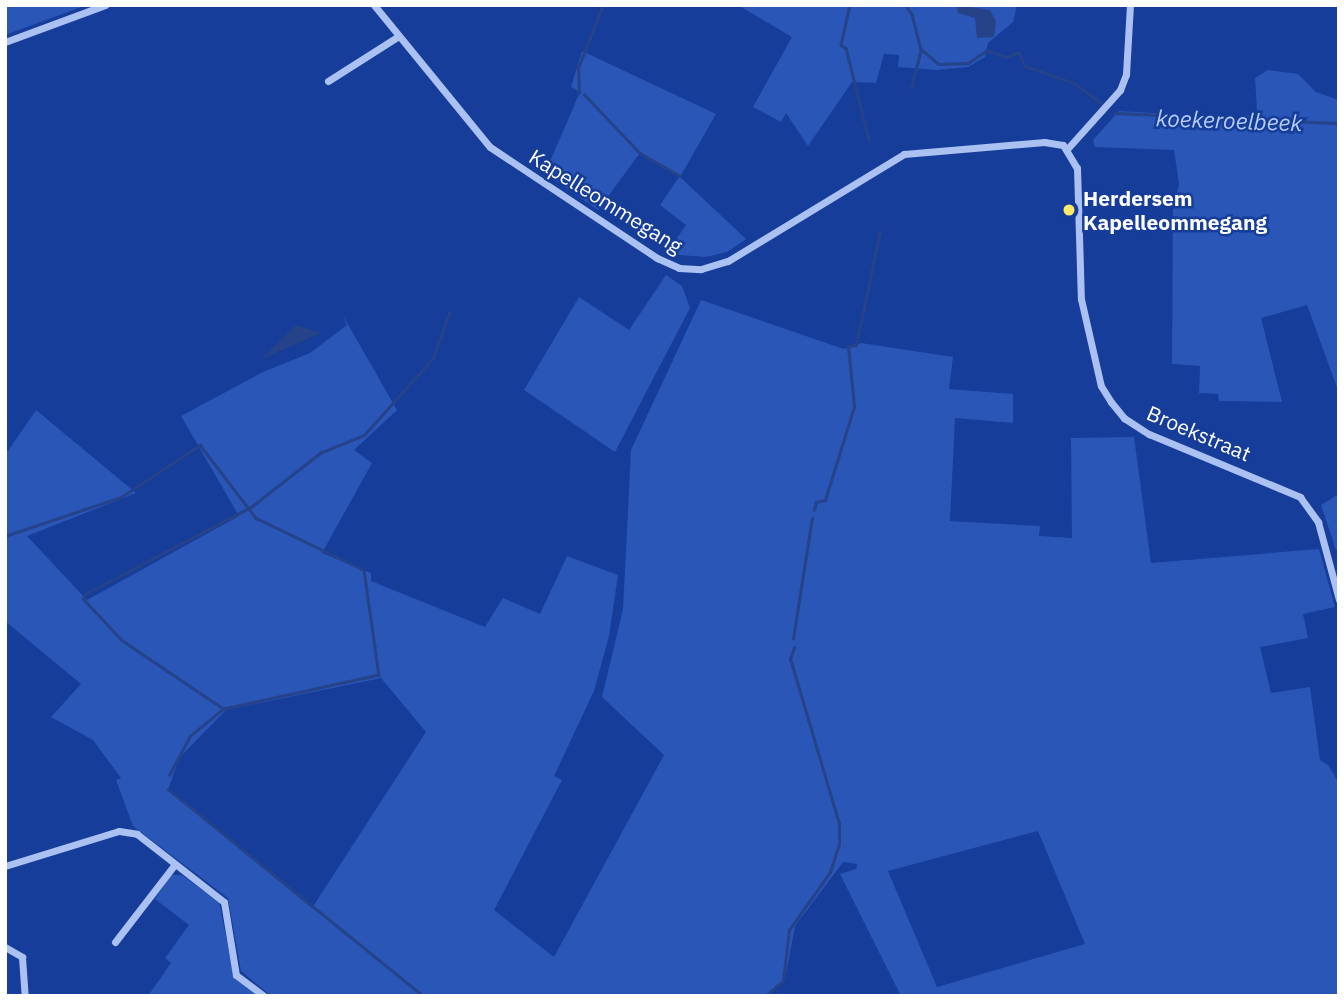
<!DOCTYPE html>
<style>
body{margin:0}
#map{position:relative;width:1344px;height:1001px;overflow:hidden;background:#163d99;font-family:"IBM Plex Sans",sans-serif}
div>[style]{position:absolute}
.green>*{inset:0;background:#2956b7}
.water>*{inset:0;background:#264288}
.stream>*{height:2.5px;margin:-1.25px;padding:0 1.25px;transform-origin:1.25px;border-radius:1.25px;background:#264288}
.minor>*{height:7px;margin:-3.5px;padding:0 3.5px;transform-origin:3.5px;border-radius:3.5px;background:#aac1f2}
.dots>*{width:19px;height:19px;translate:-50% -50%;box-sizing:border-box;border:4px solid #163d99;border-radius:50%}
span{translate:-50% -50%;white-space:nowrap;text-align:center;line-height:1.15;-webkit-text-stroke:5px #163d99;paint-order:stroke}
.poi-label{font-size:21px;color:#fff;font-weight:700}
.left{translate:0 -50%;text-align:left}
.street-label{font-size:21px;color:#fff}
.water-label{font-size:23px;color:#b6ccf9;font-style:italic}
.frame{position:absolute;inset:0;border:7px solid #fff;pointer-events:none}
</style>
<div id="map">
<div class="green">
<div style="clip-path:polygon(5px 5px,87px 5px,5px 35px)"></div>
<div style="clip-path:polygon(738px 5px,1017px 5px,1013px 22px,988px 43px,985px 57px,968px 67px,937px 70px,898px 67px,899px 55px,884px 54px,876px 83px,852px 82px,808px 146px,786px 113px,781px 122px,753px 107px,792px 37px)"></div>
<div style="clip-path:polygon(582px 51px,716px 114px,680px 177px,746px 239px,727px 252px,706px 257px,666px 254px,686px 225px,660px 205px,679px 177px,640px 153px,598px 210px,545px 173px,580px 92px,571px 87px)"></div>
<div style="clip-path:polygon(1268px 70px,1298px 74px,1316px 92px,1339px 100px,1339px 393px,1307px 305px,1261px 318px,1282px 402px,1219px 401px,1218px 394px,1199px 393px,1200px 366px,1172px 364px,1173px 209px,1179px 184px,1174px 150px,1095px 147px,1093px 140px,1119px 111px,1240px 118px,1257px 112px,1255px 78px)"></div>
<div style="clip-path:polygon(666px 275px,682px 286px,690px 308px,615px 452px,524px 390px,579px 297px,629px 330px)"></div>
<div style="clip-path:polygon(evenodd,701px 300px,844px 349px,861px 343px,953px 357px,949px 389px,1013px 394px,1013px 423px,955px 418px,950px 521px,1040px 526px,1039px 536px,1072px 538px,1071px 438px,1134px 437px,1151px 563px,1319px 549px,1335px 607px,1303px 614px,1308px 638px,1260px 647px,1271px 693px,1310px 687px,1320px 760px,1328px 765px,1339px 783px,1339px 996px,901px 996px,840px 874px,856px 869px,857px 864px,843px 862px,795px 926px,785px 979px,765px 996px,271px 996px,241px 971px,228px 898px,133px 826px,116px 780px,121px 778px,93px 740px,51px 717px,81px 684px,5px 621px,5px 448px,8px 451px,36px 410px,136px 493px,27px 536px,87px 600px,239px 516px,181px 416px,263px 372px,310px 353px,347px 325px,342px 314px,397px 410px,354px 450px,372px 463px,322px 553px,371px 573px,371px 581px,485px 627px,503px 598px,540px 614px,567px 556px,618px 575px,609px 636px,594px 691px,554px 776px,562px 780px,494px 910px,554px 957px,664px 755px,602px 697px,623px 609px,631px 450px,701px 300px,381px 678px,426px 732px,312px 908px,168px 790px,179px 758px,226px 710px,381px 678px,701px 300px,1038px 831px,1085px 944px,937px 987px,888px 871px,1038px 831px)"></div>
<div style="clip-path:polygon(1339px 494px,1339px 548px,1336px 550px,1321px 505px)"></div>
<div style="clip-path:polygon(171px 875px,182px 875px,219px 902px,234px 976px,258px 996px,148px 996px,171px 963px,165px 958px,189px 925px,155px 899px)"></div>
</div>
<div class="water">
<div style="clip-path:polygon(956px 5px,990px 10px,996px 21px,994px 37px,977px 38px,975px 18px,958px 13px)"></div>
<div style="clip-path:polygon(296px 325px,321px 333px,262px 359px,263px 357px)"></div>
</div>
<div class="stream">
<div style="left:850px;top:5px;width:41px;rotate:102.7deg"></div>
<div style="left:841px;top:45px;width:6px;rotate:31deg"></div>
<div style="left:846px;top:48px;width:95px;rotate:76deg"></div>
<div style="left:905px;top:5px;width:11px;rotate:52deg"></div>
<div style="left:912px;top:14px;width:36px;rotate:76deg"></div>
<div style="left:921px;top:49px;width:23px;rotate:40deg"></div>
<div style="left:939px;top:64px;width:29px;rotate:-2deg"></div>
<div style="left:968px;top:63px;width:23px;rotate:-34deg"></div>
<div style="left:987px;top:50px;width:20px;rotate:20deg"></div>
<div style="left:1006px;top:57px;width:14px;rotate:-21deg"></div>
<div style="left:1019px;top:52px;width:15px;rotate:67deg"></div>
<div style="left:1025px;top:66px;width:52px;rotate:19.1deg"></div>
<div style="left:1074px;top:83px;width:34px;rotate:36deg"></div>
<div style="left:911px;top:88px;width:40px;rotate:-75.6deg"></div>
<div style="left:579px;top:93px;width:25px;rotate:-92deg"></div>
<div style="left:578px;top:68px;width:68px;rotate:-68.4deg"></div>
<div style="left:584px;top:94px;width:81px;rotate:46.5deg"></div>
<div style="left:640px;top:153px;width:46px;rotate:29.9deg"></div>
<div style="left:1115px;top:113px;width:224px;rotate:2.6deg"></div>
<div style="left:814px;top:510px;width:8px;rotate:-76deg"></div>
<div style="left:816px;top:502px;width:9px;rotate:-13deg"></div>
<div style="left:825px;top:500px;width:97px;rotate:-72.7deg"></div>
<div style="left:854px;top:407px;width:61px;rotate:-95.6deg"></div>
<div style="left:848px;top:346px;width:8px;rotate:-7deg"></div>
<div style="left:856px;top:345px;width:116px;rotate:-78.1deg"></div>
<div style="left:5px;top:536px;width:122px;rotate:-18.6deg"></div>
<div style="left:121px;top:497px;width:95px;rotate:-33.4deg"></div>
<div style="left:200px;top:445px;width:92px;rotate:52.5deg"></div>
<div style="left:256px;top:518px;width:120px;rotate:25.7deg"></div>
<div style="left:364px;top:570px;width:106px;rotate:81.9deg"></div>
<div style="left:379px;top:675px;width:158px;rotate:167.6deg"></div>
<div style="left:793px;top:639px;width:122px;rotate:-81.1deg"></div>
<div style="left:169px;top:775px;width:44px;rotate:-61.7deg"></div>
<div style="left:190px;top:736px;width:43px;rotate:-39.3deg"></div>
<div style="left:223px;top:709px;width:122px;rotate:-146deg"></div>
<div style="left:122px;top:641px;width:57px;rotate:-132.9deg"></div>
<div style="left:83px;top:599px;width:5px;rotate:-68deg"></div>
<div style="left:85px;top:594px;width:187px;rotate:-27.7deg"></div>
<div style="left:251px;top:507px;width:88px;rotate:-38deg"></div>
<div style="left:320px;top:453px;width:48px;rotate:-22.2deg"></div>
<div style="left:364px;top:435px;width:103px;rotate:-48.1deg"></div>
<div style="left:433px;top:358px;width:48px;rotate:-70.4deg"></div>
<div style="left:168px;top:789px;width:329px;rotate:39deg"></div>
<div style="left:765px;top:996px;width:23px;rotate:-40deg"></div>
<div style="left:783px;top:981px;width:51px;rotate:-83.3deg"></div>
<div style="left:789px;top:930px;width:71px;rotate:-54.7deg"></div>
<div style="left:830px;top:872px;width:28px;rotate:-72deg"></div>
<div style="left:839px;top:845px;width:21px;rotate:-90deg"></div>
<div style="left:839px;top:824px;width:172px;rotate:-106.5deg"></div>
<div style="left:790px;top:659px;width:12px;rotate:-70deg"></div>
</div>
<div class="minor">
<div style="left:374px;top:5px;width:183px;rotate:50.8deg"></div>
<div style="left:490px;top:147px;width:201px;rotate:33.6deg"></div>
<div style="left:657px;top:258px;width:24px;rotate:24deg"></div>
<div style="left:679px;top:268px;width:22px;rotate:3deg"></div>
<div style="left:701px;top:269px;width:28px;rotate:-17deg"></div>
<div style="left:728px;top:261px;width:206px;rotate:-31.3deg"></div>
<div style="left:904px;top:154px;width:141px;rotate:-4.9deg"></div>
<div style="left:1044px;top:142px;width:19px;rotate:9deg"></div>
<div style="left:1063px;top:145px;width:27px;rotate:59deg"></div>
<div style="left:1077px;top:168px;width:131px;rotate:88.3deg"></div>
<div style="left:1081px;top:299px;width:89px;rotate:77.1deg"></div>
<div style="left:1101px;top:386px;width:19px;rotate:58deg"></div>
<div style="left:1111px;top:402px;width:21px;rotate:51deg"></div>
<div style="left:1124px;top:418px;width:30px;rotate:33deg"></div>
<div style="left:1149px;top:434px;width:164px;rotate:22.6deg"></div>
<div style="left:1300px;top:497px;width:31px;rotate:54deg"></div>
<div style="left:1318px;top:522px;width:81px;rotate:74.9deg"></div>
<div style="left:5px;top:42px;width:107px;rotate:-20.3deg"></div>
<div style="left:328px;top:81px;width:82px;rotate:-32.5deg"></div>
<div style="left:1068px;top:148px;width:78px;rotate:-48.1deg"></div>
<div style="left:1120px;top:90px;width:17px;rotate:-69deg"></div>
<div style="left:1126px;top:74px;width:69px;rotate:-86.7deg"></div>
<div style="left:5px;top:866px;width:119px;rotate:-17.1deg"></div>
<div style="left:119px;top:831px;width:18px;rotate:9deg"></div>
<div style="left:137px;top:834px;width:110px;rotate:38deg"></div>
<div style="left:224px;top:902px;width:74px;rotate:80.7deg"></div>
<div style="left:236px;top:975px;width:35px;rotate:37deg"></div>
<div style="left:115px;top:942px;width:98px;rotate:-52.4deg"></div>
<div style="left:5px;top:947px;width:20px;rotate:30deg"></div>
<div style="left:22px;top:957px;width:39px;rotate:86deg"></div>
</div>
<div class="dots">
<div style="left:1069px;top:210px;background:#ffe96b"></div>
</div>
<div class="poi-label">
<span class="left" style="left:1083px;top:210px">Herdersem<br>Kapelleommegang</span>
</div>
<div class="street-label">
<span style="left:606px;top:201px;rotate:32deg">Kapelleommegang</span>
<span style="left:1199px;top:433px;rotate:23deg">Broekstraat</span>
</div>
<div class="water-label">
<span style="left:1229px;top:120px;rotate:2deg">koekeroelbeek</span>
</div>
<div class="frame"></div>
</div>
